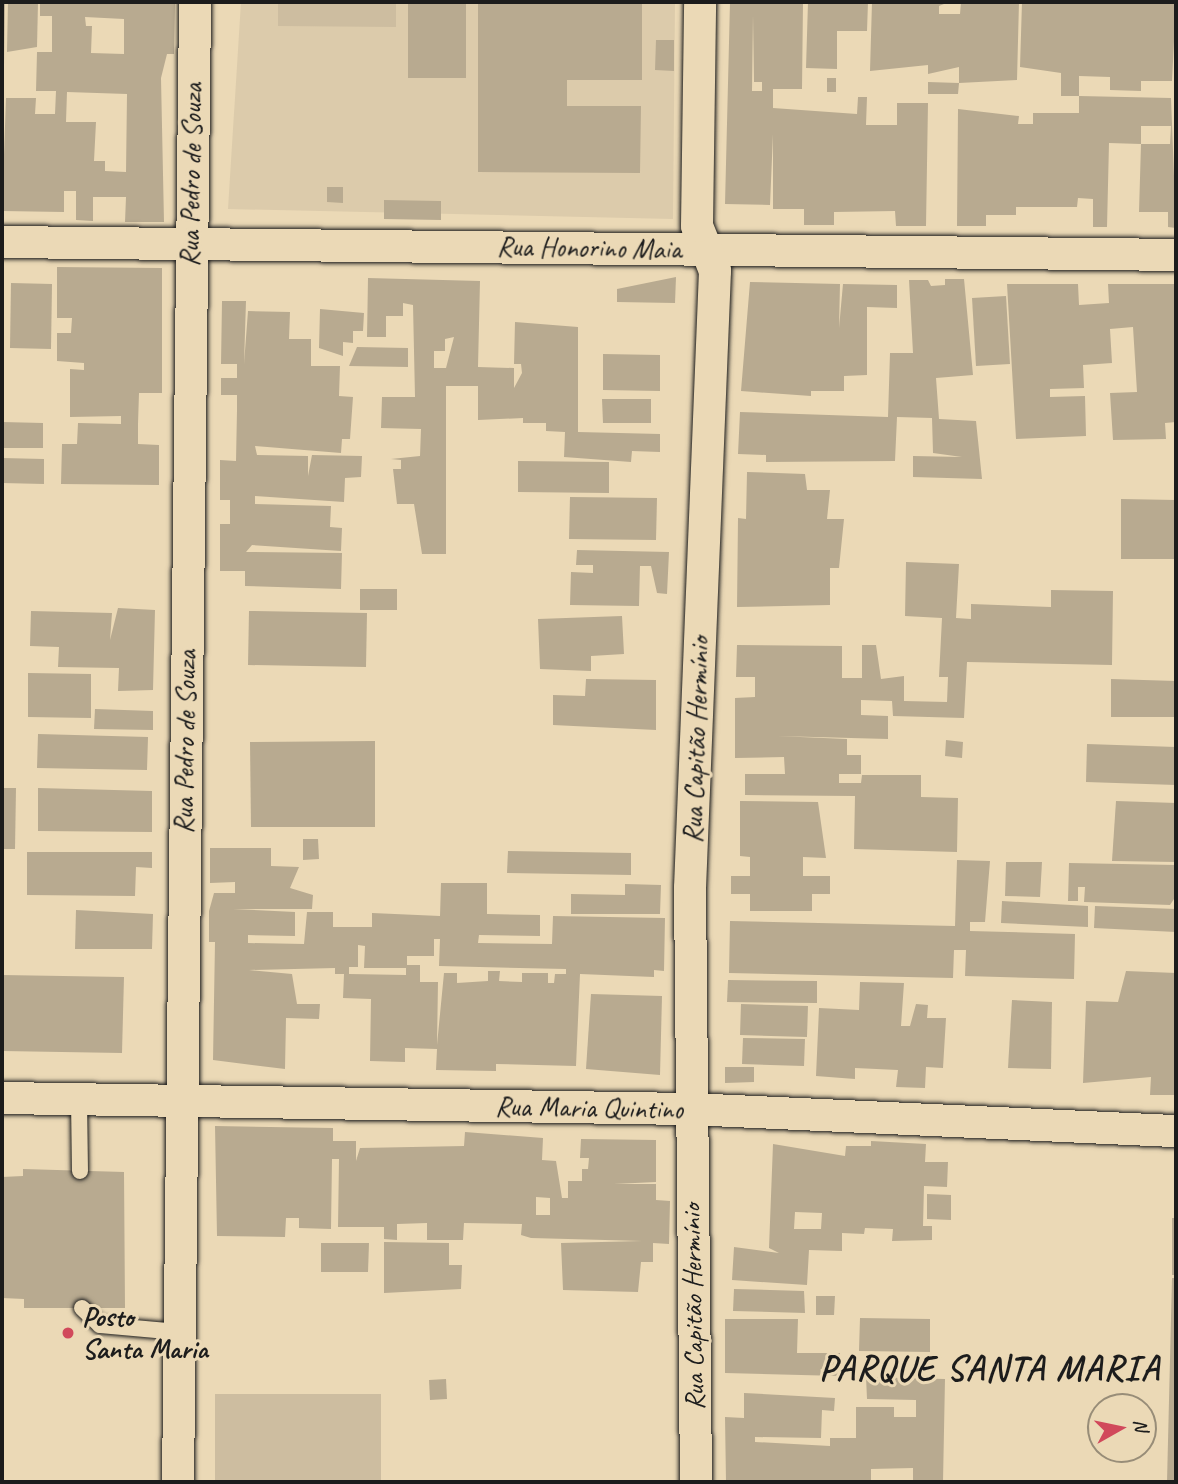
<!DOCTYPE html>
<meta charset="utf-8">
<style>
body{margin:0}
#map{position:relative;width:1178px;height:1484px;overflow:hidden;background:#ebd9b6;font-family:Caveat,sans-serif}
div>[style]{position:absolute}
.built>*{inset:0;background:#dccbab}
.green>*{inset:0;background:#cdbda0}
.building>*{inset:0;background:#b8aa90}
.roads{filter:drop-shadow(0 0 2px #1c1c1c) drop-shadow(0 0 2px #1c1c1c)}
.lane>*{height:16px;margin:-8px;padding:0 8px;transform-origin:8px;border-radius:8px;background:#ebd9b6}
.street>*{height:32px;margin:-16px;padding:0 16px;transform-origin:16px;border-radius:16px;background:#ebd9b6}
.dots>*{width:19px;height:19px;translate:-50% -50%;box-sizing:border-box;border:4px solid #ebd9b6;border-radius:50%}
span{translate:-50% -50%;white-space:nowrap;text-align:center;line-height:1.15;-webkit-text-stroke:6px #ebd9b6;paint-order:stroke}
.street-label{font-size:28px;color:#1c1c1c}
.poi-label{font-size:28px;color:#1c1c1c;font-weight:700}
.left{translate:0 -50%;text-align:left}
.district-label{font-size:35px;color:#1c1c1c;font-weight:700;letter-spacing:2px}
.frame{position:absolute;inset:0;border:4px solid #1c1c1c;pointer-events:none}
.north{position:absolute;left:1087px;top:1393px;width:70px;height:70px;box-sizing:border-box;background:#ebd9b6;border:2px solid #988d78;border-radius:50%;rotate:81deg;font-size:19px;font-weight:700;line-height:28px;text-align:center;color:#1c1c1c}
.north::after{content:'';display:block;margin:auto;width:24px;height:32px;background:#d1495b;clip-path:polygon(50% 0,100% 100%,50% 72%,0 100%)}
</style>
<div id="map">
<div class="built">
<div style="clip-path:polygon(241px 2px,675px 2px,673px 219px,228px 209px)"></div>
</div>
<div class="green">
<div style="clip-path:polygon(278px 2px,396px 2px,396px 27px,278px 26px)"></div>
<div style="clip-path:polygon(215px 1394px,381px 1394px,381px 1482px,215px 1482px)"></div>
</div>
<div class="building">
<div style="clip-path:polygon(2px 2px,5px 2px,4px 65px,2px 65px)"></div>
<div style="clip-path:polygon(8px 2px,38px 2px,37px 47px,7px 52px)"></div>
<div style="clip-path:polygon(evenodd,40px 2px,175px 2px,174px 54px,167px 54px,161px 78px,164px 222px,125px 222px,126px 197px,93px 197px,93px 221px,76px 220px,76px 191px,64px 191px,64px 212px,2px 211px,6px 98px,36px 98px,35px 114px,55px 114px,56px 91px,36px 91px,37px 52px,52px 52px,52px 16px,40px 16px,40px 2px,85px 17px,124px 19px,124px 54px,91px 53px,92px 26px,86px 26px,85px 17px,40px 2px,67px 92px,127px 94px,126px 172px,105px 171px,105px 161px,94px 161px,96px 122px,66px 122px,67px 92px)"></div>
<div style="clip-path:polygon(408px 2px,466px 2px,466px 78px,408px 78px)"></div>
<div style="clip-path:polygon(478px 2px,642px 2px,642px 80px,567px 80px,567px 106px,641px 106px,640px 173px,478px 172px)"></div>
<div style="clip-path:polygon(evenodd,730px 2px,803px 2px,802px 89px,773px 89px,773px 108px,857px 114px,858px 97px,867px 97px,866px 125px,897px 125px,897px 103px,928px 103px,926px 226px,896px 226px,895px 211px,834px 212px,834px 225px,804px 225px,804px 209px,773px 209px,773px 134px,770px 205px,725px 204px,730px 2px,753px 15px,754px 82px,762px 82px,762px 91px,752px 91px,753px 15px)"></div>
<div style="clip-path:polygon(808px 2px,868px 2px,867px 31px,837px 31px,837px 69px,806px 68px)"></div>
<div style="clip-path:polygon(872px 2px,949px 2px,939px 6px,939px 14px,960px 14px,961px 2px,1019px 2px,1017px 80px,959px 83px,959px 67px,928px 74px,928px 65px,870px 71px)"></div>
<div style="clip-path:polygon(1022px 2px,1176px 2px,1172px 81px,1141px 81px,1141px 91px,1110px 90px,1110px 77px,1079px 76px,1079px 96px,1061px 96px,1061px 73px,1020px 67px)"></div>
<div style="clip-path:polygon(656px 40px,674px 40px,674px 71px,655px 70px)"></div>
<div style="clip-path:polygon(827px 78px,836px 78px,836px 92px,827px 92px)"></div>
<div style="clip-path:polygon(928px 82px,959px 83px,958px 94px,928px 94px)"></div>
<div style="clip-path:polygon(evenodd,1079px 96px,1171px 98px,1176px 228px,1168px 227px,1168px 212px,1139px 212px,1141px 144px,1109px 143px,1107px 227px,1093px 227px,1093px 199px,1078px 198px,1077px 207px,1016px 207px,1016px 215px,986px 215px,986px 226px,957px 226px,958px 109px,1019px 116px,1018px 124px,1033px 124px,1033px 113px,1079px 113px,1079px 96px,1141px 126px,1171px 126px,1170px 144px,1141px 144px,1141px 126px)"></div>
<div style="clip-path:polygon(327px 187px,343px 187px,343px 203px,327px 202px)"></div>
<div style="clip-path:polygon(384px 200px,441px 201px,441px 220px,384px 219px)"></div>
<div style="clip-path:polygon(57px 267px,162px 268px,162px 393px,139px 393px,138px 424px,138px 444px,159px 445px,159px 485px,61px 484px,62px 444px,77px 444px,78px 423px,121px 424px,121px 416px,70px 417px,70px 369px,84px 370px,84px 363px,57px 361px,57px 333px,71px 333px,72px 318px,57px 318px)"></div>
<div style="clip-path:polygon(676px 277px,675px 303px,617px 302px,617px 289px)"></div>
<div style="clip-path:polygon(evenodd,368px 278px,480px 281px,478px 367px,514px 368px,514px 388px,522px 373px,521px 364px,514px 364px,515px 322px,578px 327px,578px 432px,660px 434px,660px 452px,632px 451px,631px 462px,564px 457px,565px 432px,546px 431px,546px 423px,523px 423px,523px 418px,478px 420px,478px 386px,446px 386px,446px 554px,422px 554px,414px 504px,397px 504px,393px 469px,401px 469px,401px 460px,391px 459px,420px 456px,421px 429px,381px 428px,382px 397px,415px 397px,413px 305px,403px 303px,403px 316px,386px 316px,386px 337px,367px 337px,368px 278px,454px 337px,446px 368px,434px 368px,434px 351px,445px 351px,445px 339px,454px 337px)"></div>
<div style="clip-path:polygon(945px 279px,964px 279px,973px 375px,936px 378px,939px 419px,976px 421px,982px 479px,913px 477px,913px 456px,962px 457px,933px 453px,932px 418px,897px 417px,895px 461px,766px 462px,766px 455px,738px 454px,740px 412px,888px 417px,890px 353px,913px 353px,909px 280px,928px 280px,931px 286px,945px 285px)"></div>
<div style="clip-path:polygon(750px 282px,840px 284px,839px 328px,843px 284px,897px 285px,897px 308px,867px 307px,867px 375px,844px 376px,844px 391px,811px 391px,811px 396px,741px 391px)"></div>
<div style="clip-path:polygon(11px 283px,52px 284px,51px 349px,10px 348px)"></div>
<div style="clip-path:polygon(1007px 284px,1078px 284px,1079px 305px,1109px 303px,1108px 284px,1176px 284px,1176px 422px,1165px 423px,1166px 439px,1113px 440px,1110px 393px,1137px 392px,1133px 327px,1110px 329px,1112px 363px,1083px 365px,1084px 388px,1050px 389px,1050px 397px,1085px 396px,1086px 436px,1016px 439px)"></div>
<div style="clip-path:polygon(1006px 296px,1010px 364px,976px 366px,972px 298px)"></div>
<div style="clip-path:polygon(222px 301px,246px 301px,244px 364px,248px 311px,290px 312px,289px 339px,311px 339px,311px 366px,340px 366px,339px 396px,353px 397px,350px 439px,342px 439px,341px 453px,255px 446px,257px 455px,308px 456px,308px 476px,312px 455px,362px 456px,361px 477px,345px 478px,344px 502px,255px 496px,255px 504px,331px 506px,330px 527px,342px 528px,341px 551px,252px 545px,246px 552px,342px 553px,341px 589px,245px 586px,245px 571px,220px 571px,220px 524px,230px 524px,230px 500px,220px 500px,220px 460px,236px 461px,237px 410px,237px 395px,221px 395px,221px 378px,237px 378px,237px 364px,221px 364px)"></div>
<div style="clip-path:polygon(320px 309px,364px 313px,363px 331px,353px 331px,353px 343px,343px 342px,343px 356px,319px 348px)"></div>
<div style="clip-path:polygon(357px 347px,408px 348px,408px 367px,349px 366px)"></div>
<div style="clip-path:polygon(603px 354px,660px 355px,660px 391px,603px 390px)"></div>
<div style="clip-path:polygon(602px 399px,651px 399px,651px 423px,603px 423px)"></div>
<div style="clip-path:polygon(2px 422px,43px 423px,43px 448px,2px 448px)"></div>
<div style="clip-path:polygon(2px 458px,44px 459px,44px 484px,2px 483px)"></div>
<div style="clip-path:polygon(518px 461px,609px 462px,609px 493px,518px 492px)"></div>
<div style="clip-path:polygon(747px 472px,805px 474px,807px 490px,830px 490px,827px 519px,844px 519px,839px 568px,830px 568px,830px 605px,737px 607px,738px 518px,746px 519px)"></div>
<div style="clip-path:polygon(570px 497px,657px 498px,656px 540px,569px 539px)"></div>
<div style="clip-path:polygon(1121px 499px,1176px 500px,1176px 559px,1121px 559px)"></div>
<div style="clip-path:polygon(577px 550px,669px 552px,667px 594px,657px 593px,651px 566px,640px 566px,639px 606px,570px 605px,571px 572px,593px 573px,593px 565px,576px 565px)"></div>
<div style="clip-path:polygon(906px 562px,959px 564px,956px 618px,971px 619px,971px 604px,1051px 607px,1051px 590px,1113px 591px,1112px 665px,967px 662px,964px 718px,893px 716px,892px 701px,861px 700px,861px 715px,888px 716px,888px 739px,777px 736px,847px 739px,847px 755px,861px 755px,861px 774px,839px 774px,839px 783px,861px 783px,862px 775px,921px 775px,921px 797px,958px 798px,957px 852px,854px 849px,855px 796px,745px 795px,745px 774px,785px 774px,784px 757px,735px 758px,735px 698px,755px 697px,755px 677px,736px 677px,737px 645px,842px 646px,842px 678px,862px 678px,862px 645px,876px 645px,881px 679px,904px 676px,904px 701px,947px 702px,948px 677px,939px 677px,942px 618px,905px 616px)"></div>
<div style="clip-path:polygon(360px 589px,397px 589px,397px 610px,360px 610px)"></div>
<div style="clip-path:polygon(118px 608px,155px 610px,153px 690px,118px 691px,119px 668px,58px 667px,59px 647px,30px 646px,31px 611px,112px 613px,110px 640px)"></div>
<div style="clip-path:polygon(249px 611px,367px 613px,366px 667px,248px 665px)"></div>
<div style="clip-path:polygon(622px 616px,624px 654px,591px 656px,591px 671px,540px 669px,538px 619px)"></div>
<div style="clip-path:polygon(28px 673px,91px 674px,91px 718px,28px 717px)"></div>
<div style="clip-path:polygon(586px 679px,656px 680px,656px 730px,553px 725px,553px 695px,585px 696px)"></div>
<div style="clip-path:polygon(1111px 679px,1176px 681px,1176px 717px,1111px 717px)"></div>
<div style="clip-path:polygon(95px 709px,153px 711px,153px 730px,94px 729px)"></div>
<div style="clip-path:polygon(38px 734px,148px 737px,147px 770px,37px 768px)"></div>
<div style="clip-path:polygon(946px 740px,963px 742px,962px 758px,945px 756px)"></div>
<div style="clip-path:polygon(375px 741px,375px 827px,251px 827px,250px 742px)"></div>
<div style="clip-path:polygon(1087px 744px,1176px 747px,1176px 785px,1086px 782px)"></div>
<div style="clip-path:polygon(2px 788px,16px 788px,15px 849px,2px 849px)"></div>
<div style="clip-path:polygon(38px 788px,152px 791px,152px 832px,38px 831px)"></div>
<div style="clip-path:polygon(740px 801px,818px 802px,826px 858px,803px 857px,803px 876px,830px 876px,830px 894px,812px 894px,812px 911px,750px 911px,750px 894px,731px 894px,731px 876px,750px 876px,750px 857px,740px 856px)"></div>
<div style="clip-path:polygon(1116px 801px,1176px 803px,1176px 862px,1112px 861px)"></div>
<div style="clip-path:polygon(303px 839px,318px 839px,319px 859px,303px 860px)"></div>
<div style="clip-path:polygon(evenodd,210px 848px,271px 848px,271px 866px,299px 867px,290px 888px,313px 895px,312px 909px,233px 909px,295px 912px,295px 936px,248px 935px,248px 943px,304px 944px,307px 912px,333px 912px,333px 927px,372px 927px,372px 913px,440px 916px,441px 883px,487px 883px,487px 914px,540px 915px,540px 936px,479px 935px,478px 943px,552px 944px,553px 916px,665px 918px,664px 971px,654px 970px,654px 977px,580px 974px,576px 1066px,496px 1064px,496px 1071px,436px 1070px,437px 1049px,405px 1048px,405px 1062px,370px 1061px,371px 999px,343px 998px,344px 974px,335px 974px,335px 968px,249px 970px,292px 974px,297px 1004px,320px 1004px,319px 1019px,286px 1018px,285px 1069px,213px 1060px,215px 942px,209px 942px,209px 911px,214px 893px,235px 893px,235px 882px,210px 883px,210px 848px,434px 939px,440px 939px,439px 966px,566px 969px,566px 974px,555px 974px,554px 983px,548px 983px,548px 973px,522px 973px,522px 982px,499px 981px,500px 971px,488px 971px,488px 981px,457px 983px,457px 973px,444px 973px,437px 1045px,438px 982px,420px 982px,420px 965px,407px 965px,407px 956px,434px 956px,434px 939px,210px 848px,358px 945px,365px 946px,364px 968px,406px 968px,406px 975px,349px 974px,349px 967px,358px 967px,358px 945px)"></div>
<div style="clip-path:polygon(508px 851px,631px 853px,631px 875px,507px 873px)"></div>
<div style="clip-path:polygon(27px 852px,152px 852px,152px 868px,136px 867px,135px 896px,27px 895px)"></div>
<div style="clip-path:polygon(957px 860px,990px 861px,985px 922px,970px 922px,970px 931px,1075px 934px,1074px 979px,965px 976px,966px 950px,954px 950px,953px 978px,729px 973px,730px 921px,955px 926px)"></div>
<div style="clip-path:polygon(1006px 862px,1042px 862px,1040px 897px,1005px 896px)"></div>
<div style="clip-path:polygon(1069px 863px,1176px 865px,1176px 896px,1170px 905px,1084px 902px,1085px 887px,1078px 887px,1078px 901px,1068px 901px)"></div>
<div style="clip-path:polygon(625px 884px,661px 885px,660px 914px,571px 914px,571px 894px,625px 895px)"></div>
<div style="clip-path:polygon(1002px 901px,1088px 906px,1088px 927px,1001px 923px)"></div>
<div style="clip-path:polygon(1095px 906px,1176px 909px,1176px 932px,1094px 928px)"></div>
<div style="clip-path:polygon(76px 910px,153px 914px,152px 949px,75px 949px)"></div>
<div style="clip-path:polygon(1126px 971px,1176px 973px,1176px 1095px,1150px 1095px,1151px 1077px,1083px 1083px,1086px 1001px,1118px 1002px)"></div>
<div style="clip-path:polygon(2px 975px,124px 977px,122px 1053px,2px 1051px)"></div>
<div style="clip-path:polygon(728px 980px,817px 981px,817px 1003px,727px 1002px)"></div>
<div style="clip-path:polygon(860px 982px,904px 983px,901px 1026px,910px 1026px,916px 1004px,928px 1005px,927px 1018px,946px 1018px,943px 1068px,926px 1067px,925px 1088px,896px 1087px,898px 1070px,855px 1068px,855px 1079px,816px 1076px,819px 1008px,859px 1010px)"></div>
<div style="clip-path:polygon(591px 994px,662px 996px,660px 1075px,586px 1069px)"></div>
<div style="clip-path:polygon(1012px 1000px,1052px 1002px,1051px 1069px,1008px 1068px)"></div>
<div style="clip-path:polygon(741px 1004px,808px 1006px,807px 1037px,740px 1035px)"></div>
<div style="clip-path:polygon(743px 1038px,805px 1039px,804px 1066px,742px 1064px)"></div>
<div style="clip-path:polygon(725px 1067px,754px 1067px,754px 1082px,725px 1083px)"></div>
<div style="clip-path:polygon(evenodd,215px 1126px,333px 1128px,333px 1141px,356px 1141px,356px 1161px,360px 1148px,464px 1146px,465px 1132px,543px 1138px,542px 1160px,556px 1161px,562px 1198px,568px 1198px,568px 1181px,582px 1181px,582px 1169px,588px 1169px,589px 1158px,580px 1158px,581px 1139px,656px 1140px,656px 1182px,614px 1184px,656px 1184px,656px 1200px,670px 1201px,669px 1244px,653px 1243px,653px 1262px,641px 1262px,638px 1292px,563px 1290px,561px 1243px,642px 1241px,531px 1238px,521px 1235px,522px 1224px,464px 1223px,463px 1240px,427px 1240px,427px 1223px,397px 1224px,397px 1240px,384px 1239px,384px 1227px,338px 1227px,339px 1159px,332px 1159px,331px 1229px,299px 1228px,299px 1218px,286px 1218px,285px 1237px,217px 1236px,215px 1126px,536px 1197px,550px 1198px,550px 1215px,536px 1215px,536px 1197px)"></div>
<div style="clip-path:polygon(evenodd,871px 1141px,926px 1144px,925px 1162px,948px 1162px,947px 1187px,924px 1186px,923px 1226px,932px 1226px,932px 1240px,892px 1241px,893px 1229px,865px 1228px,864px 1234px,842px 1233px,842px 1251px,809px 1250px,807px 1285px,732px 1280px,734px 1247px,779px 1253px,769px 1248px,773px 1144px,845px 1156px,846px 1146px,871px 1146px,871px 1141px,795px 1212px,822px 1213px,821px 1229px,794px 1229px,795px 1212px)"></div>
<div style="clip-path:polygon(23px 1169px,124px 1172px,125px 1308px,24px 1308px,24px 1299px,2px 1298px,2px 1177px,23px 1176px)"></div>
<div style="clip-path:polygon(927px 1194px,951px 1195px,951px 1220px,927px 1219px)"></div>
<div style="clip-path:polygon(1172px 1218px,1176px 1218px,1176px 1275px,1172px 1275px)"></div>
<div style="clip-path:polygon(384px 1242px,449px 1243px,449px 1265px,462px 1265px,461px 1289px,384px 1293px)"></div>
<div style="clip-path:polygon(321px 1243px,369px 1243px,368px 1272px,321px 1272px)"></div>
<div style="clip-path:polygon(1172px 1278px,1176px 1278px,1176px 1482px,1167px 1482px)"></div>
<div style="clip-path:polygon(734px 1289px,804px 1291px,805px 1313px,733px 1311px)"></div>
<div style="clip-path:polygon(816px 1296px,835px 1296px,834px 1315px,816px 1315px)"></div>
<div style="clip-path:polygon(860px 1318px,930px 1319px,930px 1352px,859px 1351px)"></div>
<div style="clip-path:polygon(725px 1319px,798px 1319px,797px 1353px,840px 1353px,840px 1376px,725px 1373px)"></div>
<div style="clip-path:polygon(866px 1377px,945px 1379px,943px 1482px,913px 1482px,913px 1468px,871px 1469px,871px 1482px,726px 1482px,725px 1417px,744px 1418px,744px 1393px,835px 1398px,834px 1411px,822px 1410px,821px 1438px,755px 1437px,755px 1442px,830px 1446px,830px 1438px,856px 1438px,856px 1407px,894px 1407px,894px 1417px,916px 1417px,916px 1400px,867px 1399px)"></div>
<div style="clip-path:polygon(446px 1379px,447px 1399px,430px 1400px,429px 1380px)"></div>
</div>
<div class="roads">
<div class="lane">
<div style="left:79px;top:1100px;width:71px;rotate:89.2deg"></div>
<div style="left:82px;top:1308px;width:25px;rotate:43deg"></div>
<div style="left:100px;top:1325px;width:79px;rotate:5.1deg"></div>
</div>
<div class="street">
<div style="left:2px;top:242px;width:1174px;rotate:0.63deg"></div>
<div style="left:2px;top:1098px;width:687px;rotate:0.92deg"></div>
<div style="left:689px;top:1109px;width:487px;rotate:2.6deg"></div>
<div style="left:178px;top:1482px;width:1480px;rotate:-89.34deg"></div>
<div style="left:696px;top:1482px;width:594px;rotate:-90.58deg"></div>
<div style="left:690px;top:888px;width:618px;rotate:-87.68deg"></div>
<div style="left:715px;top:271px;width:48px;rotate:-111.8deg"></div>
<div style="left:697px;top:226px;width:224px;rotate:-89.2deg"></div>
</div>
</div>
<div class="dots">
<div style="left:68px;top:1333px;background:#d1495b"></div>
</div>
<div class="street-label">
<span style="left:191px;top:175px;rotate:-89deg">Rua Pedro de Souza</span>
<span style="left:589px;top:248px;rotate:1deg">Rua Honorino Maia</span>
<span style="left:696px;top:740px;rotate:-88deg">Rua Capitão Hermínio</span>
<span style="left:185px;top:742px;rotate:-89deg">Rua Pedro de Souza</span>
<span style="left:589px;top:1108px;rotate:1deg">Rua Maria Quintino</span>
<span style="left:693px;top:1307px;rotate:-91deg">Rua Capitão Hermínio</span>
</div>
<div class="poi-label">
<span class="left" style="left:82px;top:1333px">Posto<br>Santa Maria</span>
</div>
<div class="district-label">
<span style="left:990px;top:1369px">PARQUE SANTA MARIA</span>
</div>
<div class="frame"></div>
<div class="north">N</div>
</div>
